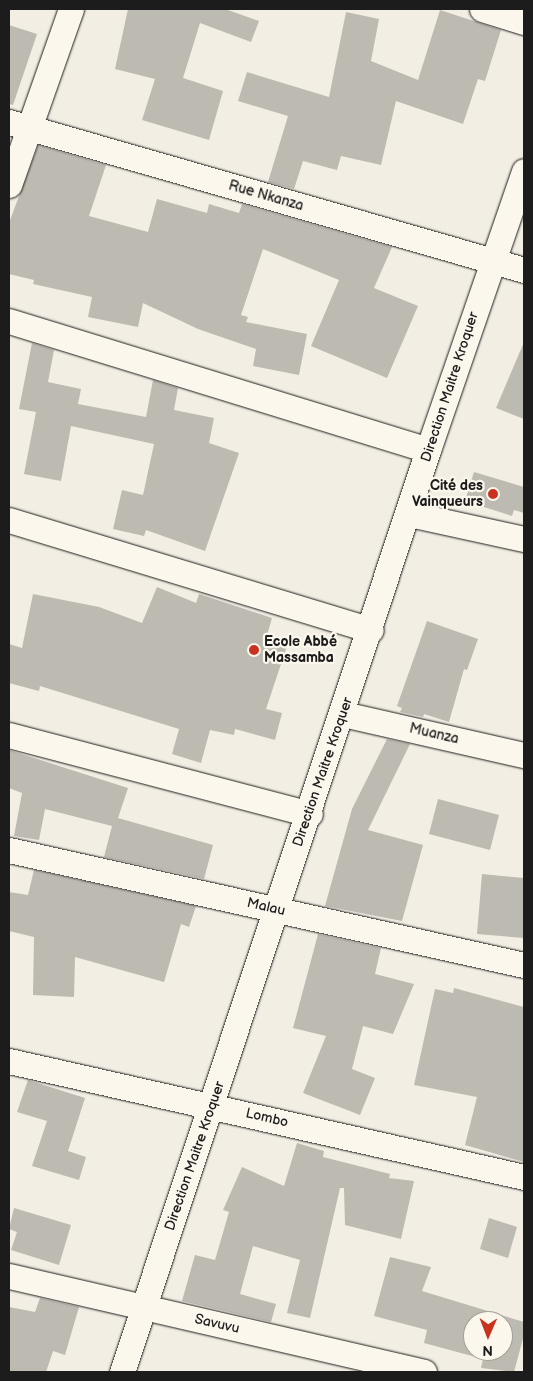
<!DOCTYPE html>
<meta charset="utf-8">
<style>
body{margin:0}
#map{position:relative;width:533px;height:1381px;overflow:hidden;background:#f2eee4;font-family:"Balsamiq Sans",sans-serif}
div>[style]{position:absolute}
.building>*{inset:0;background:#bdbab1}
.roads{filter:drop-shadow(0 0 1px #1c1c1c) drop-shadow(0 0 1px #1c1c1c)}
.street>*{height:25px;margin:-12.5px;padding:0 12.5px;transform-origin:12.5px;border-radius:12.5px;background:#fbf7ec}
.dots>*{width:14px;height:14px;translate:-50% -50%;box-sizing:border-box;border:2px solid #fbf7ec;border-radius:50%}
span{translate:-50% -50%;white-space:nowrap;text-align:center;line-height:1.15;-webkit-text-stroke:4.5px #fbf7ec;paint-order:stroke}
.street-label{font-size:14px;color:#1c1c1c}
.poi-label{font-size:14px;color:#1c1c1c;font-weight:700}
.right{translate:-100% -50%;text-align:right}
.left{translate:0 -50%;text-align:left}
.frame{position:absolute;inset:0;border:10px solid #1c1c1c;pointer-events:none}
.north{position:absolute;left:463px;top:1311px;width:50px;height:50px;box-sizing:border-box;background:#fbf7ec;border:1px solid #a29f99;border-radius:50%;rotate:181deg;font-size:14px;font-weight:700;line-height:20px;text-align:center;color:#1c1c1c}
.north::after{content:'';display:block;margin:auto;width:18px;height:22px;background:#c8321e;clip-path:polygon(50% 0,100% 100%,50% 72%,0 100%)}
</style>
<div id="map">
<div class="building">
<div style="clip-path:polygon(128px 9px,225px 9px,259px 21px,251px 42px,200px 23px,183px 78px,223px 91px,209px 140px,142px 120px,155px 79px,115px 69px)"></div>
<div style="clip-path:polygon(440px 10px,501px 30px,485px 81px,478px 79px,463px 124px,396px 101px,381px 165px,341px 156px,337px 170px,303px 161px,294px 189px,268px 182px,288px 116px,238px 101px,247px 72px,329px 97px,346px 12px,379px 19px,371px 61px,418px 80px)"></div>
<div style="clip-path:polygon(9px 25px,37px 34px,13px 105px,9px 104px)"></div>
<div style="clip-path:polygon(38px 145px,106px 165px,89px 216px,148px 232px,157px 199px,207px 213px,209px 204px,239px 213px,242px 204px,392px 247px,374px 288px,418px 306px,387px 378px,311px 346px,339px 280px,263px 249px,241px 315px,248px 317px,246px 322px,307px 334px,299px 375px,253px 366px,256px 349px,198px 329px,143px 303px,138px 327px,88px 317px,92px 297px,33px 284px,34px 280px,9px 274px,9px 223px)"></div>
<div style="clip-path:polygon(524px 342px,524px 419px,496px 408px)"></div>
<div style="clip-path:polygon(32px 343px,54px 350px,48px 382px,81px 389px,78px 404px,146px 417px,153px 380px,178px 388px,174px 410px,214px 418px,209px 443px,239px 453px,205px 551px,146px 530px,144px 536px,113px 529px,122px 490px,143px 495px,154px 444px,71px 426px,61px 481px,24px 474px,36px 412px,19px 409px)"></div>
<div style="clip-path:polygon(474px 472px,524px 487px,524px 513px,514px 510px,512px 516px,465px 501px)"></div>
<div style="clip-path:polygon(157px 587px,196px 603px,199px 594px,272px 618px,266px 639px,287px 646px,266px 709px,282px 713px,275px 740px,235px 729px,234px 735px,210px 730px,201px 763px,172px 754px,179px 729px,40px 686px,39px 691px,9px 683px,9px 644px,22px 648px,33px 594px,99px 607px,142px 623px)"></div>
<div style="clip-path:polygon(427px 621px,478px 639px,467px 670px,464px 669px,449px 722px,424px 714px,423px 717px,400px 712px,402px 708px,397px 706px)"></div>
<div style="clip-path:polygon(387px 739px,410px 744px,368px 830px,423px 845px,402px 921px,325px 906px,352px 809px)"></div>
<div style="clip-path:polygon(9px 750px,128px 788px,118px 818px,213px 845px,204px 879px,104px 857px,112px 826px,45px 809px,39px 840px,14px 836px,22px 793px,9px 788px)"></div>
<div style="clip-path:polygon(438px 799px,499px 815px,490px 850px,429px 834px)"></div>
<div style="clip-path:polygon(34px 870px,196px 906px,189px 927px,181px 924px,164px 982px,75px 957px,74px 997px,33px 995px,34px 937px,9px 931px,9px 892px,28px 895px)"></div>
<div style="clip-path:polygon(482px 874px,524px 878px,524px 938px,477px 934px)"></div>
<div style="clip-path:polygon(318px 934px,381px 948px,375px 974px,414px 984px,393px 1034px,363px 1026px,352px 1069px,375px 1078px,360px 1115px,303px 1093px,326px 1036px,293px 1028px)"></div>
<div style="clip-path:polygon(454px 988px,524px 1007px,524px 1162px,465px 1145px,477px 1097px,414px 1085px,435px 989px,453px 993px)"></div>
<div style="clip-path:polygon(28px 1080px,85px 1098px,68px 1151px,86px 1157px,79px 1180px,32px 1166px,47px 1121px,17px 1112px)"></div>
<div style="clip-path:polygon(297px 1143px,324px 1151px,323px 1157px,390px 1174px,389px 1178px,414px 1181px,401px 1239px,345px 1225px,344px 1188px,340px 1188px,310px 1318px,287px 1313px,300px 1260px,253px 1246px,240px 1294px,276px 1304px,271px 1322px,182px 1301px,195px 1255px,215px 1260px,229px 1212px,223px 1210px,242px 1167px,284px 1186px)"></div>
<div style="clip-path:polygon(14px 1208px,71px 1225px,59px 1265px,11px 1250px,17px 1232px,9px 1229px)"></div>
<div style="clip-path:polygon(489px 1218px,517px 1227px,508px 1258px,480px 1249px)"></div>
<div style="clip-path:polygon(evenodd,390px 1257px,431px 1267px,422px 1291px,524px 1322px,524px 1335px,514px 1372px,481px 1368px,483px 1359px,424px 1343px,427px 1330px,374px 1316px,390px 1257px,473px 1321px,503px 1321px,503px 1351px,473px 1351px,473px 1321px)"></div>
<div style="clip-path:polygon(40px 1298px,79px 1307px,65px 1355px,53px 1351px,46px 1372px,9px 1372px,9px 1307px,35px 1312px)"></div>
</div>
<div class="roads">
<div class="street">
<div style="left:482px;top:9px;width:44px;rotate:17.2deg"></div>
<div style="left:9px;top:122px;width:536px;rotate:16.03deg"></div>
<div style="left:9px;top:185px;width:187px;rotate:-70.6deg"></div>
<div style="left:9px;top:321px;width:438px;rotate:17.1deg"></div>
<div style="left:409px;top:514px;width:118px;rotate:12.3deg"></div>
<div style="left:9px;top:520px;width:378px;rotate:16.9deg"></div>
<div style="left:343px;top:714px;width:186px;rotate:12.8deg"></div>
<div style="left:9px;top:735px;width:311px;rotate:14.7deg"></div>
<div style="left:9px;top:850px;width:528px;rotate:12.59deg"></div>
<div style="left:9px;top:1061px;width:528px;rotate:12.69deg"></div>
<div style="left:9px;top:1276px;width:426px;rotate:13deg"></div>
<div style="left:122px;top:1372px;width:971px;rotate:-71.64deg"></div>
<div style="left:428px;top:450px;width:295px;rotate:-71deg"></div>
</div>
</div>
<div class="dots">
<div style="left:493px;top:494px;background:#c8321e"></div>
<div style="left:254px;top:650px;background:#c8321e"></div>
</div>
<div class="street-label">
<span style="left:266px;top:196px;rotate:16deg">Rue Nkanza</span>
<span style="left:450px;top:387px;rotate:-72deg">Direction Maitre Kroquer</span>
<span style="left:434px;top:734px;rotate:13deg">Muanza</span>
<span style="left:323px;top:772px;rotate:-71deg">Direction Maitre Kroquer</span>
<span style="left:266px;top:907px;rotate:13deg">Malau</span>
<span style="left:267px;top:1118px;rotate:13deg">Lombo</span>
<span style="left:195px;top:1156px;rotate:-71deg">Direction Maitre Kroquer</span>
<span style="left:217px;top:1324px;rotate:13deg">Savuvu</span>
</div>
<div class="poi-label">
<span class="right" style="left:483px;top:494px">Cité des<br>Vainqueurs</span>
<span class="left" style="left:264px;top:650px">Ecole Abbé<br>Massamba</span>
</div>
<div class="frame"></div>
<div class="north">N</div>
</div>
